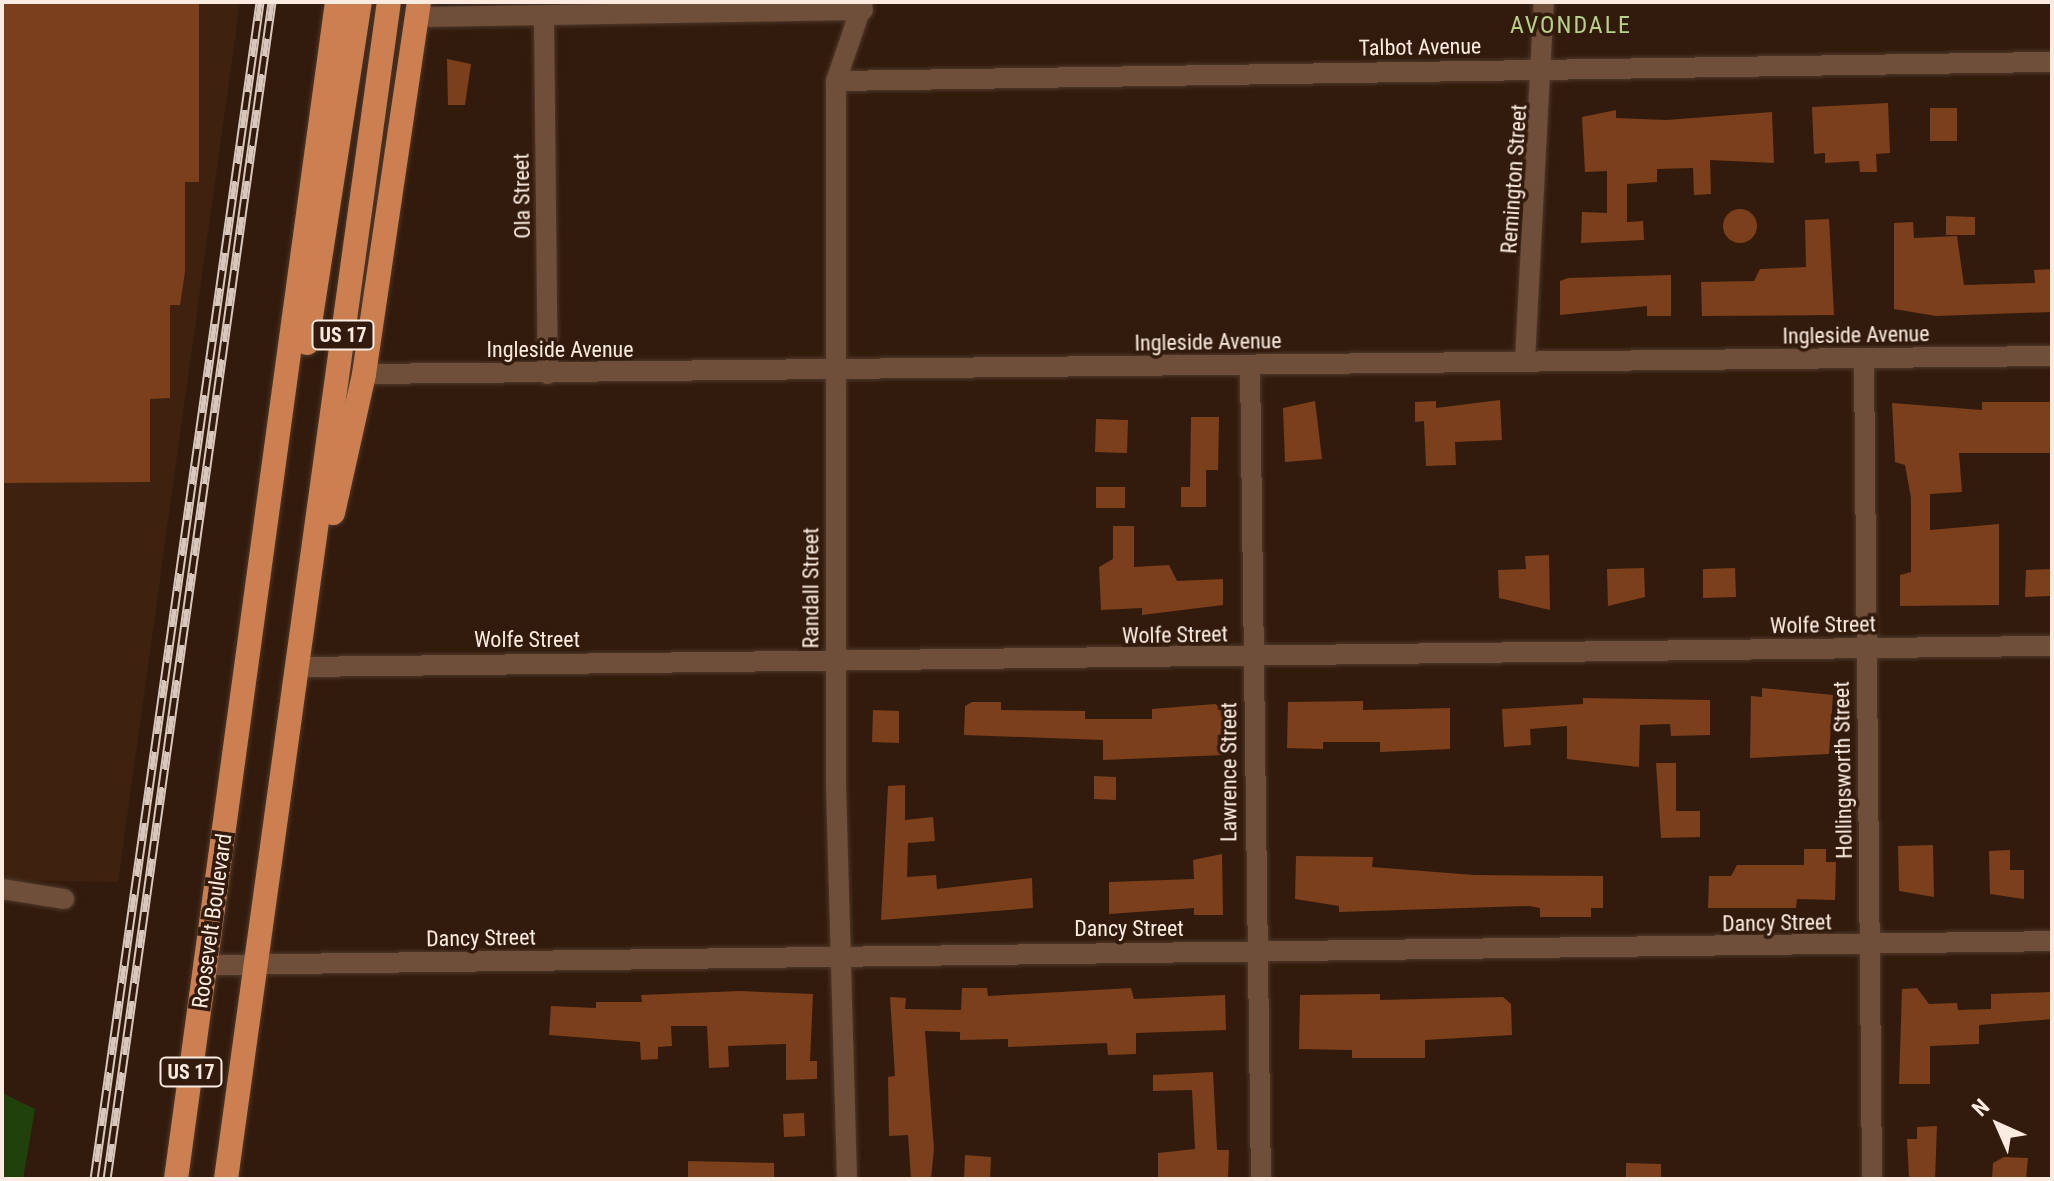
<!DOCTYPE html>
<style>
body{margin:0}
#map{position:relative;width:2054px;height:1181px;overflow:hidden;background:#321b0c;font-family:"Roboto Condensed",sans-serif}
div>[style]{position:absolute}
.built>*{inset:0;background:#3e220f}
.green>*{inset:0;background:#20410c}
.building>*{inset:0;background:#7b3f1b}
.round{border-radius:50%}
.roads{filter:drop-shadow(0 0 2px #4e382a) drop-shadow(0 0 2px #4e382a)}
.minor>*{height:20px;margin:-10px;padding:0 10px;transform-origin:10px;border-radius:10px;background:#6f4e3a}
.trunk>*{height:24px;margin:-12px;padding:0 12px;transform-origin:12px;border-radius:12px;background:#cc8052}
.rail>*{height:9px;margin-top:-4.5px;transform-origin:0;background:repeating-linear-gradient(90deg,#321b0c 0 18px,#d9c7bd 0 36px);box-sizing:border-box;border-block:2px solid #d9c7bd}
span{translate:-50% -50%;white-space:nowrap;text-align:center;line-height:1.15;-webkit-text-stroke:7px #321b0c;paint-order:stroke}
.shield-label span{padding:2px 6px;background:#321b0c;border:2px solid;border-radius:6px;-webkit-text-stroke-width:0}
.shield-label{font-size:20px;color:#fbebe1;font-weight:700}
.street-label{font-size:22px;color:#fbebe1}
.neighbourhood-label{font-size:24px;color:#b7d188;letter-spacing:2px}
.frame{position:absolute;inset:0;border:4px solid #fbebe1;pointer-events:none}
.north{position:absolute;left:1958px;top:1085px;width:80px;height:80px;-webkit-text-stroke:6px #321b0c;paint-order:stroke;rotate:315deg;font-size:22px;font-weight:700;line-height:32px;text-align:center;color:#fbebe1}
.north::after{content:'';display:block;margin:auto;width:28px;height:36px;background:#fbebe1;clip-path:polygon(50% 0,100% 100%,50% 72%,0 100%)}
</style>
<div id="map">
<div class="built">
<div style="clip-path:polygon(2px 2px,240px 2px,118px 882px,2px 880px)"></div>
</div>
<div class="green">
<div style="clip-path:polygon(2px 1093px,35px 1109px,23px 1179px,2px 1179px)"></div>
</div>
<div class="building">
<div style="clip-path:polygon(2px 2px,199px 2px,199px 182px,185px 182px,185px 272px,180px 305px,170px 305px,170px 398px,150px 399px,150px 482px,2px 483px)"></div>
<div style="clip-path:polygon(447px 59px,471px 64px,465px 105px,448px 105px)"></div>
<div style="clip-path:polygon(1888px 103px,1890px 153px,1876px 154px,1877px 172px,1860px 172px,1859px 161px,1825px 163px,1825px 153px,1814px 154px,1812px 107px)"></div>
<div style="clip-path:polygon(1930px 108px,1957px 108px,1957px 141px,1930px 141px)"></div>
<div style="clip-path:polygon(1616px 110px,1616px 118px,1666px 120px,1772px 112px,1774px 163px,1710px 160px,1711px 194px,1694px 195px,1693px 168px,1657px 169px,1657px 182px,1627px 184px,1627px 222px,1643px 221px,1644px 240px,1581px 243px,1582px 212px,1607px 213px,1607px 171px,1585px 172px,1582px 117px)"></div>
<div class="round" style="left:1723px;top:209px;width:34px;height:34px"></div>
<div style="clip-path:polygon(1946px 216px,1975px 217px,1975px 235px,1946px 235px)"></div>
<div style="clip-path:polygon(1829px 219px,1834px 315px,1702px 316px,1701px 282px,1754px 281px,1760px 269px,1806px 267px,1805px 220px)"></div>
<div style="clip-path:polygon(1913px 222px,1914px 238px,1957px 236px,1964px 285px,2035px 283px,2034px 270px,2052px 269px,2052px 312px,1936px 316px,1894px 309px,1894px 223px)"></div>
<div style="clip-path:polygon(1671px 275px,1671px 316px,1647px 316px,1647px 306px,1560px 315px,1560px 281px,1568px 278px)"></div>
<div style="clip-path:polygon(1500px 400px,1502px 440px,1455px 442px,1456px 465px,1426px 466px,1424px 421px,1415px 422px,1415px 402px,1436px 401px,1436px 408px)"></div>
<div style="clip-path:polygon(1315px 401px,1322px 459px,1285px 462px,1283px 408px)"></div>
<div style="clip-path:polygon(1982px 402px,2052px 402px,2052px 453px,1959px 453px,1962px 492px,1930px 494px,1930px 530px,1999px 524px,1999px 605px,1900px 606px,1900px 575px,1911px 572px,1911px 498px,1905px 465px,1895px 462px,1892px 403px,1982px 410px)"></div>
<div style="clip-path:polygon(1191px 417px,1219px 417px,1218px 470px,1206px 470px,1206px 507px,1181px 507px,1181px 487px,1190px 487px)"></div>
<div style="clip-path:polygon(1096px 419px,1128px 420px,1127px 453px,1095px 452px)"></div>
<div style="clip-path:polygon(1096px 487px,1125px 487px,1125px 508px,1096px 508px)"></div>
<div style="clip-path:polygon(1113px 526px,1134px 526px,1134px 567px,1169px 565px,1177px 581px,1223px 579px,1223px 605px,1142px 615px,1142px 608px,1101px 610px,1099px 567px,1113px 559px)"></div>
<div style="clip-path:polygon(1549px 555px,1550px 610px,1499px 598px,1498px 570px,1526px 569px,1525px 556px)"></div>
<div style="clip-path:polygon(1644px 568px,1645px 597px,1608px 606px,1607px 569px)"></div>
<div style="clip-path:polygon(1735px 568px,1736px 597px,1703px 598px,1703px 569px)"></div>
<div style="clip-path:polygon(2052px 569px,2052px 596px,2025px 597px,2026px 570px)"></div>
<div style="clip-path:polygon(1762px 688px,1833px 695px,1829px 754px,1750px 758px,1751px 696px,1762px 697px)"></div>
<div style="clip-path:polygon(1583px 698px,1710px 700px,1710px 735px,1671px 736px,1670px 724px,1640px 725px,1639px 767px,1567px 759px,1567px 726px,1530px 729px,1531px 745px,1504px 747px,1502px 709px,1583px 704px)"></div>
<div style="clip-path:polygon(1363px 701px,1363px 710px,1450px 708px,1450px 749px,1380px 752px,1380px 742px,1323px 742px,1323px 749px,1287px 748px,1288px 702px)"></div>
<div style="clip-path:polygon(972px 702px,1001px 702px,1001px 710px,1085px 711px,1085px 719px,1152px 719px,1152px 709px,1215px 704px,1225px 711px,1224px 755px,1103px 760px,1103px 740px,964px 735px,965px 706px)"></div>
<div style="clip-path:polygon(873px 710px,899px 711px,899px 743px,872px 742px)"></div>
<div style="clip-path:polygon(1656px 763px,1676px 763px,1676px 811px,1700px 811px,1700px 837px,1661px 838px)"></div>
<div style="clip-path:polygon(1094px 776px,1116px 777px,1116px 800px,1094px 799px)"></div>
<div style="clip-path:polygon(905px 785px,905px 820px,933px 817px,935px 841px,908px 843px,907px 877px,936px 875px,937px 889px,1032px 878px,1033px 908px,881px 920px,888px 786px)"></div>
<div style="clip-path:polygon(1933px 845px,1934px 897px,1899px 891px,1898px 846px)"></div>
<div style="clip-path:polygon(1804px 849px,1826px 849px,1826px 862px,1836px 862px,1835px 900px,1797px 899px,1796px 908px,1708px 908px,1709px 876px,1731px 876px,1737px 865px,1804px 865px)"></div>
<div style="clip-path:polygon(2010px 850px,2010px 870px,2024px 870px,2024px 899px,1990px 894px,1989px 851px)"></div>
<div style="clip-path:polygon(1222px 854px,1223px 915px,1194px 915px,1194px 908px,1109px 914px,1109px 882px,1194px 879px,1193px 860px)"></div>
<div style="clip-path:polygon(1296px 856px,1373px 857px,1372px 867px,1474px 875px,1603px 876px,1603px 908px,1591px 908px,1591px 917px,1540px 917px,1540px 908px,1529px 906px,1339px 912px,1339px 906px,1295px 899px)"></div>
<div style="clip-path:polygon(962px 988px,987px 988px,988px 996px,1131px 988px,1134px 999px,1225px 995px,1226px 1030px,1136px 1033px,1136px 1054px,1108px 1055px,1107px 1043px,1008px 1047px,1008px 1039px,960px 1040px,960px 1032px,925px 1031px,934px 1149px,931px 1179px,911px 1179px,908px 1135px,889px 1136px,888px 1077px,895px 1076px,890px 997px,906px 998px,905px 1009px,961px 1010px)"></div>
<div style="clip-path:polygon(1917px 988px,1929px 1004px,1957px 1003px,1958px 1010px,1991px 1009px,1991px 994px,2052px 992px,2052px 1019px,1979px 1025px,1979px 1044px,1930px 1046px,1930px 1084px,1899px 1084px,1902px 989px)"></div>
<div style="clip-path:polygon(740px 991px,813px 994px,810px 1061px,817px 1061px,817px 1079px,786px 1080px,786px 1044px,728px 1046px,729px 1067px,709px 1068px,707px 1026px,671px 1026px,672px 1046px,658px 1047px,658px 1059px,641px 1060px,640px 1042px,549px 1035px,551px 1006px,596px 1008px,596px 1002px,642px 1002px,641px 995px)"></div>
<div style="clip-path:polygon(1380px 994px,1380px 1000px,1503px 997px,1511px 1004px,1512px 1035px,1425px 1040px,1425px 1058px,1352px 1058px,1352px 1050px,1299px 1049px,1300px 995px)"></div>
<div style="clip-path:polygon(1213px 1072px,1217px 1150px,1229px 1150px,1228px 1179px,1158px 1179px,1158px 1153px,1195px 1149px,1192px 1090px,1153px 1091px,1153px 1075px)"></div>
<div style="clip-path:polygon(804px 1113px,805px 1136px,784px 1137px,783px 1114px)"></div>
<div style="clip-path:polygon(1937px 1126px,1935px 1179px,1909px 1179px,1907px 1139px,1917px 1139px,1917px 1127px)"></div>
<div style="clip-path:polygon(965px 1155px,991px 1157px,990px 1179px,964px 1179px)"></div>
<div style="clip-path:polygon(2004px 1157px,2028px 1158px,2026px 1179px,1992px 1179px,1993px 1163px)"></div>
<div style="clip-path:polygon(688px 1161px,774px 1163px,774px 1179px,688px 1179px)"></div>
<div style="clip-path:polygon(1626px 1163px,1661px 1164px,1661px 1179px,1626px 1179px)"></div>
</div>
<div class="roads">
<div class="minor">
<div style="left:417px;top:17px;width:446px;rotate:-0.9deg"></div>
<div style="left:544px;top:18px;width:356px;rotate:89.4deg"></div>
<div style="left:836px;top:81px;width:1216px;rotate:-0.9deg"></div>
<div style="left:1864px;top:359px;width:820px;rotate:89.44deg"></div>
<div style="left:1525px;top:360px;width:359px;rotate:-87deg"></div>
<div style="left:1250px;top:365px;width:814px;rotate:89.23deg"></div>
<div style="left:364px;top:374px;width:1688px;rotate:-0.61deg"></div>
<div style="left:299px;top:667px;width:1753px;rotate:-0.69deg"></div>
<div style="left:2px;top:889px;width:63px;rotate:9.2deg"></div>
<div style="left:206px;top:965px;width:1846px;rotate:-0.74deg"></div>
<div style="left:847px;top:1179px;width:395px;rotate:-91.6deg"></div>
<div style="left:836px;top:784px;width:703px;rotate:-90deg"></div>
<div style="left:836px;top:81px;width:83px;rotate:-71.1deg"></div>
</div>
<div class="trunk">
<div style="left:307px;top:343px;width:345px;rotate:-81.2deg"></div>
<div style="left:333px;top:513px;width:142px;rotate:-77.4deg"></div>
<div style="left:364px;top:374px;width:376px;rotate:-81.6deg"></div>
<div style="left:176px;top:1179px;width:1188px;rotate:-82.21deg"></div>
<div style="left:226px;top:1179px;width:1188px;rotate:-82.12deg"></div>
</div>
</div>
<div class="rail">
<div style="left:94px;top:1179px;width:1189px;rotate:-81.97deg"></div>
<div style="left:107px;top:1179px;width:1189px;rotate:-82.02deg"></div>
</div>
<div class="shield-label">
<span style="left:343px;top:335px">US 17</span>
<span style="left:191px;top:1072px">US 17</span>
</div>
<div class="street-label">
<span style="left:1420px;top:47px;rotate:-1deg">Talbot Avenue</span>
<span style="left:1514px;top:179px;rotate:-86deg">Remington Street</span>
<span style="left:522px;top:196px;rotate:-91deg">Ola Street</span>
<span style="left:1856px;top:335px;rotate:-1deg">Ingleside Avenue</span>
<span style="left:1208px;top:342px;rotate:-1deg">Ingleside Avenue</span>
<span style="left:560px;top:350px">Ingleside Avenue</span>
<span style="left:811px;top:588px;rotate:-90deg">Randall Street</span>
<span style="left:1823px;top:625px;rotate:-1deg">Wolfe Street</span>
<span style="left:1175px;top:635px;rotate:-1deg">Wolfe Street</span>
<span style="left:527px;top:640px">Wolfe Street</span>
<span style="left:1843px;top:770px;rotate:-91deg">Hollingsworth Street</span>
<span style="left:1229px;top:772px;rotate:-90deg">Lawrence Street</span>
<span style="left:212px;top:921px;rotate:-82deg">Roosevelt Boulevard</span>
<span style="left:1777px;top:923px;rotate:-1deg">Dancy Street</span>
<span style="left:1129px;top:929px">Dancy Street</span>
<span style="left:481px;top:938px;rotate:-1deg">Dancy Street</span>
</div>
<div class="neighbourhood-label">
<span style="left:1571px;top:26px">AVONDALE</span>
</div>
<div class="frame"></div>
<div class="north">N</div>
</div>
